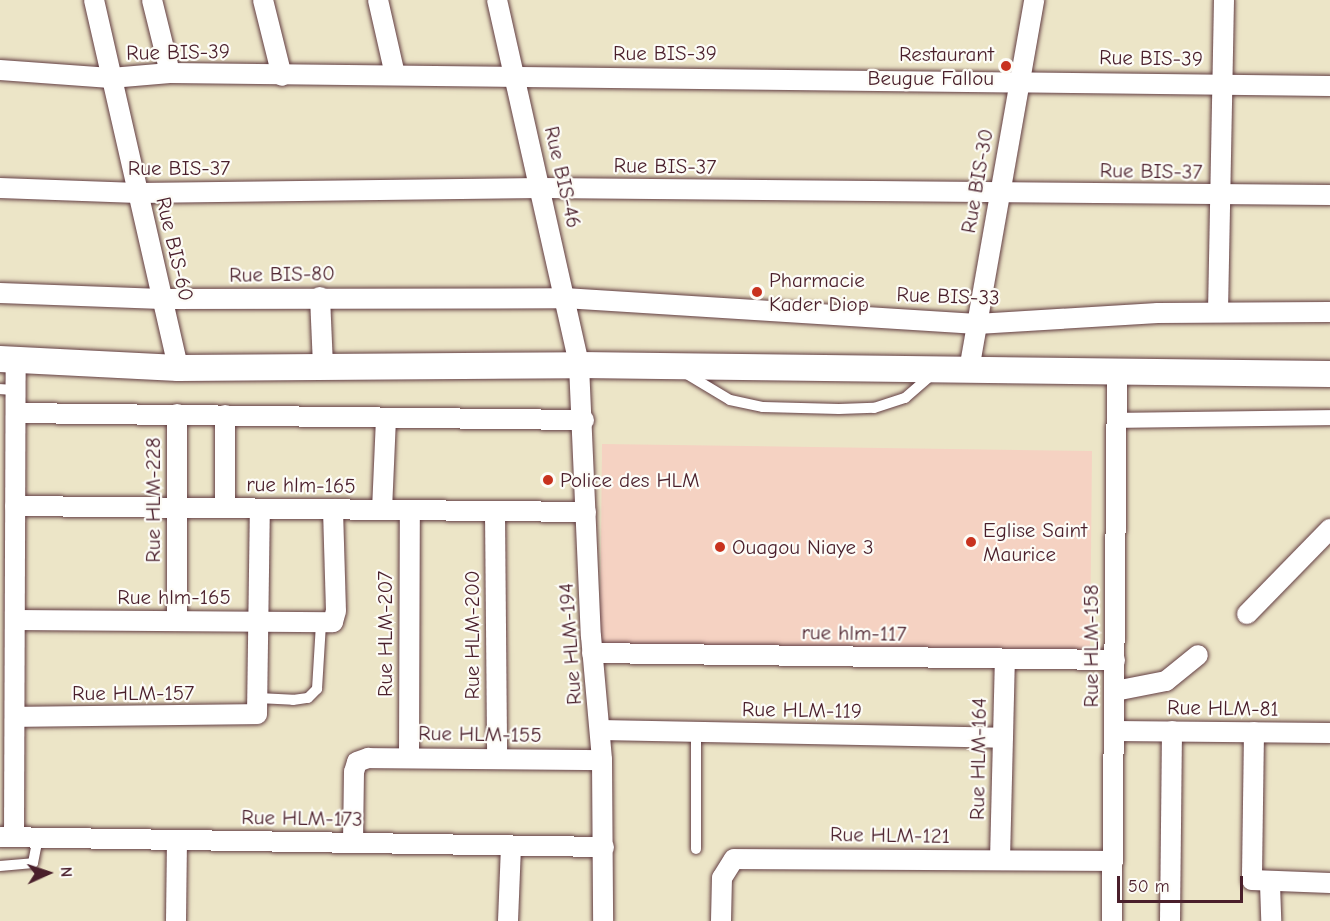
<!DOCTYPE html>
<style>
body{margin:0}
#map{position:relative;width:1330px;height:921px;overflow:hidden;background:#ece5c7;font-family:"Comic Neue",sans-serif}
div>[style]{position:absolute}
.built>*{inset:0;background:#f5d2c2}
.roads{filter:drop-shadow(0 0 2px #623d42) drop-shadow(0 0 2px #623d42)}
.service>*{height:10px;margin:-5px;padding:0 5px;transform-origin:5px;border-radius:5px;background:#fff}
.pedestrian>*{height:15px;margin:-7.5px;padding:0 7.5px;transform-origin:7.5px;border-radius:7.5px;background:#fff}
.minor>*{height:20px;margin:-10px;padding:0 10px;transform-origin:10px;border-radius:10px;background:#fff}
.tertiary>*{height:26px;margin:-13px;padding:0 13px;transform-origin:13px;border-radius:13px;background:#fff}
.dots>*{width:16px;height:16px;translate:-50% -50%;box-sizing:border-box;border:3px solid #fdfcf7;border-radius:50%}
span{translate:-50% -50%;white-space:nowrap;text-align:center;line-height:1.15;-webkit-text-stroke:4.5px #fdfcf7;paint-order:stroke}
.street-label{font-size:21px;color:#4a1f2b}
.poi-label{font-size:21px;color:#4a1f2b}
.right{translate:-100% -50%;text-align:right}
.left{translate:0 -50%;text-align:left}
.north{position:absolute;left:18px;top:843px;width:60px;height:60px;-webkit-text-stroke:4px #fdfcf7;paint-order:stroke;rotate:87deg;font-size:16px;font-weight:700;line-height:24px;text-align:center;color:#4a1f2b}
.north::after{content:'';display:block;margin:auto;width:21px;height:27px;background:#4a1f2b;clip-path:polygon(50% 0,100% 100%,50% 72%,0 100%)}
.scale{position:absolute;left:1117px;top:876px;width:126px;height:27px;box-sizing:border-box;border:3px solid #4a1f2b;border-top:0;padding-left:8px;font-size:18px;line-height:21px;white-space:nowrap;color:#4a1f2b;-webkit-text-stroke:4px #fdfcf7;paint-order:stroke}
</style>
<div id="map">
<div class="built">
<div style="clip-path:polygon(602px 444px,1092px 451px,1090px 653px,600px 646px)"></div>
</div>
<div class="roads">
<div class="service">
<div style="left:685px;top:373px;width:52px;rotate:31deg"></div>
<div style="left:730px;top:400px;width:34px;rotate:12deg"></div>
<div style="left:763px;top:407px;width:76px;rotate:1.5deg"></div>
<div style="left:839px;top:409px;width:35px;rotate:-2deg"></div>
<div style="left:874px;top:408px;width:33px;rotate:-18deg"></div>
<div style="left:905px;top:398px;width:37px;rotate:-41deg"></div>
<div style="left:0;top:389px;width:16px;rotate:4deg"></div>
<div style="left:258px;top:698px;width:35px;rotate:3deg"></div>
<div style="left:293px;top:700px;width:15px;rotate:-8deg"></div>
<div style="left:308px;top:698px;width:13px;rotate:-45deg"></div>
<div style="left:317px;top:689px;width:65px;rotate:-86.5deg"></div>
<div style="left:696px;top:849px;width:117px;rotate:-90deg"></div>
<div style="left:0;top:866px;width:33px;rotate:-5deg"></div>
<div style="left:33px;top:863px;width:25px;rotate:-79deg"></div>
</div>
<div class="pedestrian">
<div style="left:1117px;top:420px;width:213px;rotate:-0.8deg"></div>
</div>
<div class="minor">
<div style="left:94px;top:0;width:377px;rotate:77.1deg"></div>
<div style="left:152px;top:0;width:75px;rotate:76.1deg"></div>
<div style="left:263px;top:0;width:78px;rotate:76deg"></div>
<div style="left:378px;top:0;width:77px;rotate:77.2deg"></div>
<div style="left:497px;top:0;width:374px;rotate:77.3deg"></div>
<div style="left:579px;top:365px;width:271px;rotate:87.5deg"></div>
<div style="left:591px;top:636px;width:124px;rotate:84.9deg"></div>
<div style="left:602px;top:760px;width:161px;rotate:89.6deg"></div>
<div style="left:0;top:70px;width:111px;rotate:4.1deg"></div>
<div style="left:111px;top:78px;width:59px;rotate:-4.8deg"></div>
<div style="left:170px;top:73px;width:1160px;rotate:0.64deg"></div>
<div style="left:0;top:188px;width:138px;rotate:2.1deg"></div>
<div style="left:138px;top:193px;width:404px;rotate:-0.7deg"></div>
<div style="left:542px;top:188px;width:788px;rotate:0.51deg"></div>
<div style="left:0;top:293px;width:162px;rotate:2.1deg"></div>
<div style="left:162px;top:299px;width:402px;rotate:-0.1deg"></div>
<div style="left:564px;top:298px;width:414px;rotate:3.6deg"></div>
<div style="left:977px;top:324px;width:181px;rotate:-3.5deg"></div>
<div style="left:1158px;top:313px;width:172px;rotate:-0.3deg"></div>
<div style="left:320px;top:297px;width:70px;rotate:87.5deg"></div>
<div style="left:1218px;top:312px;width:312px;rotate:-88.9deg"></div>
<div style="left:969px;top:370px;width:376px;rotate:-80deg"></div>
<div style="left:16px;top:413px;width:568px;rotate:0.71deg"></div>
<div style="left:15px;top:506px;width:571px;rotate:0.6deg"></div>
<div style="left:225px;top:508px;width:93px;rotate:-90deg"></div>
<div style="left:382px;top:510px;width:92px;rotate:-87.5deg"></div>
<div style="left:495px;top:512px;width:247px;rotate:89.5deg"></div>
<div style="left:1247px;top:614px;width:119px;rotate:-45.7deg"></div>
<div style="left:15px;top:620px;width:318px;rotate:0.4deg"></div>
<div style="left:333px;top:622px;width:11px;rotate:-75deg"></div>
<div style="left:336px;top:611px;width:102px;rotate:-91.7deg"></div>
<div style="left:177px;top:621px;width:207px;rotate:-90deg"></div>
<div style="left:592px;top:653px;width:523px;rotate:0.77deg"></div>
<div style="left:1115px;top:691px;width:52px;rotate:-11.1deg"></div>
<div style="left:1166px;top:681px;width:41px;rotate:-39.1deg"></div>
<div style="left:15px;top:717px;width:242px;rotate:-0.7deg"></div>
<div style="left:257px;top:714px;width:205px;rotate:-89.2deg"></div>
<div style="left:600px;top:730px;width:403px;rotate:1.1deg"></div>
<div style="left:1115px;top:731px;width:215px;rotate:0.5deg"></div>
<div style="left:1254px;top:732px;width:148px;rotate:90.8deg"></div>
<div style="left:1252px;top:880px;width:78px;rotate:2.2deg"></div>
<div style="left:409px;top:758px;width:248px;rotate:-89.8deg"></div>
<div style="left:0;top:837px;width:604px;rotate:0.95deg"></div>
<div style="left:14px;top:837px;width:478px;rotate:-89.8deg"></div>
<div style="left:353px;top:843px;width:71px;rotate:-89.2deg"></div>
<div style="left:354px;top:772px;width:10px;rotate:-73deg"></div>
<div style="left:357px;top:762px;width:12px;rotate:-20deg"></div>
<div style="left:368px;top:758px;width:234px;rotate:0.5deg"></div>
<div style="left:1000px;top:860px;width:201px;rotate:-88.6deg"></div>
<div style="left:1270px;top:884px;width:37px;rotate:88deg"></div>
<div style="left:176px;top:921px;width:81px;rotate:-89.3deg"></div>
<div style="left:508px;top:921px;width:75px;rotate:-87.7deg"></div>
<div style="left:721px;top:921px;width:43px;rotate:-88.7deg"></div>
<div style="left:722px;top:878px;width:22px;rotate:-58deg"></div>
<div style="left:734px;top:859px;width:379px;rotate:0.3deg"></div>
<div style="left:1112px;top:921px;width:549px;rotate:-89.48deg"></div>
<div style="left:1170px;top:921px;width:190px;rotate:-89.4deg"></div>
</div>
<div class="tertiary">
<div style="left:0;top:359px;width:178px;rotate:2.9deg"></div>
<div style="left:178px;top:368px;width:401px;rotate:-0.4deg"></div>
<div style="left:579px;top:365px;width:751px;rotate:0.69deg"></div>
</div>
</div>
<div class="dots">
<div style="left:1006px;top:66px;background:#c8321e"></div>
<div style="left:757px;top:292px;background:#c8321e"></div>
<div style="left:548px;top:480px;background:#c8321e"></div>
<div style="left:971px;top:542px;background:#c8321e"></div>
<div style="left:720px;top:547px;background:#c8321e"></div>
</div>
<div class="street-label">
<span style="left:178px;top:52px;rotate:-1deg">Rue BIS-39</span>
<span style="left:665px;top:53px">Rue BIS-39</span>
<span style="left:1151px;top:58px;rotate:1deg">Rue BIS-39</span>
<span style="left:665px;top:166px;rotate:1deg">Rue BIS-37</span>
<span style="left:179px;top:168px">Rue BIS-37</span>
<span style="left:1151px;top:171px;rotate:1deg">Rue BIS-37</span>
<span style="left:563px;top:177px;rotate:77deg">Rue BIS-46</span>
<span style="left:977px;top:181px;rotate:-80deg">Rue BIS-30</span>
<span style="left:175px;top:249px;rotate:77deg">Rue BIS-60</span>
<span style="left:282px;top:274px;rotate:-1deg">Rue BIS-80</span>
<span style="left:948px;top:296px;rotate:2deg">Rue BIS-33</span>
<span style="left:301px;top:485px;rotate:1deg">rue hlm-165</span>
<span style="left:153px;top:500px;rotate:-90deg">Rue HLM-228</span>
<span style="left:174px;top:597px">Rue hlm-165</span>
<span style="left:854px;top:633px;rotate:1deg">rue hlm-117</span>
<span style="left:385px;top:634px;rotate:-90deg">Rue HLM-207</span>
<span style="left:472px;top:635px;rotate:-90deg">Rue HLM-200</span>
<span style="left:570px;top:644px;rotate:-94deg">Rue HLM-194</span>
<span style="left:1091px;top:646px;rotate:-90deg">Rue HLM-158</span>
<span style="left:133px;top:693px">Rue HLM-157</span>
<span style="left:1223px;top:708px;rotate:1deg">Rue HLM-81</span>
<span style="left:802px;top:710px;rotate:1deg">Rue HLM-119</span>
<span style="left:480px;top:734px;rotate:1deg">Rue HLM-155</span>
<span style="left:978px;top:759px;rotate:-89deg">Rue HLM-164</span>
<span style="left:302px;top:818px;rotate:1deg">Rue HLM-173</span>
<span style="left:890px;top:835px;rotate:1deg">Rue HLM-121</span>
</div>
<div class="poi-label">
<span class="right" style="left:994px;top:66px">Restaurant<br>Beugue Fallou</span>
<span class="left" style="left:769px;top:292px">Pharmacie<br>Kader Diop</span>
<span class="left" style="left:560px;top:480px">Police des HLM</span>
<span class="left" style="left:983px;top:542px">Eglise Saint<br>Maurice</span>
<span class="left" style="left:732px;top:547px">Ouagou Niaye 3</span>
</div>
<div class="north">N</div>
<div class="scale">50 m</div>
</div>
